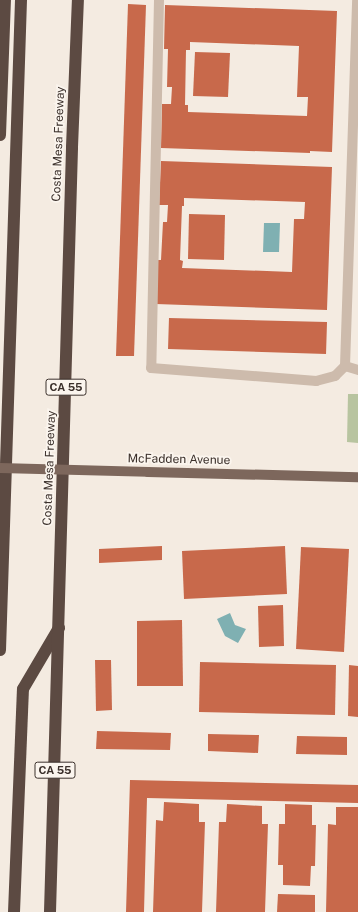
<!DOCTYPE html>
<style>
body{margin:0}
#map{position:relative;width:358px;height:912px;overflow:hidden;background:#f4ebe1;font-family:"Public Sans",sans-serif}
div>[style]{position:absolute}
.green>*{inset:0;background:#b8c4a0}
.water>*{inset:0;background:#7fb0b2}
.building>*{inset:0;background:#c8694b}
.minor>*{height:10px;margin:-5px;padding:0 5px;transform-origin:5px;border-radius:5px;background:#cdbbac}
.major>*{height:10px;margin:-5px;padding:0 5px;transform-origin:5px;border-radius:5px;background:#7d675c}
.highway>*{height:12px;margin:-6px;padding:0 6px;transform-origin:6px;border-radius:6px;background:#5c4a42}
.major-bridge>*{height:10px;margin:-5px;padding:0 5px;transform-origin:5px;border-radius:5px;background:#7d675c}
span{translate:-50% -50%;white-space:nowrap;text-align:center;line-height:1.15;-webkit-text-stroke:3.5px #fbf5ee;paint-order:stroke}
.shield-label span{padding:1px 3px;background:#fbf5ee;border:1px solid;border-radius:3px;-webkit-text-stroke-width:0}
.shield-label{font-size:11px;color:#3b302b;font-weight:700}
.street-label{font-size:12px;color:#3b302b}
</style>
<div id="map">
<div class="green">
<div style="clip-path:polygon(348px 394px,358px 394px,358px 443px,347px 442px)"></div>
</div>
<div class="water">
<div style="clip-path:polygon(264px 223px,280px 223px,279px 252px,263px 252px)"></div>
<div style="clip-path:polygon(230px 613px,235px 625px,246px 629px,238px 643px,225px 636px,217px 619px)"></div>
</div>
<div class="building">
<div style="clip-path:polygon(128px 4px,146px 5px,134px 356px,116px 356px)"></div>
<div style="clip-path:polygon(evenodd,165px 5px,337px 11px,332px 152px,310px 151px,310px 153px,161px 148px,162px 104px,171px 104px,172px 87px,167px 87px,168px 49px,164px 49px,165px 5px,190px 42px,299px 46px,297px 97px,308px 97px,307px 116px,188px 112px,188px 105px,185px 105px,186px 50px,190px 50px,190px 42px)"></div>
<div style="clip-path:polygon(195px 52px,230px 53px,228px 97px,193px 96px)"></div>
<div style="clip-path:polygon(evenodd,161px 161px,332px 167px,327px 310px,156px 304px,157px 260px,161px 260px,163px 222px,167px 222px,168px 205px,159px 205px,161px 161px,184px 198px,305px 202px,304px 219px,294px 219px,292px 272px,182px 268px,183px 261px,180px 260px,182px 206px,184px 206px,184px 198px)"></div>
<div style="clip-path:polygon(189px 214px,225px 215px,224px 260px,188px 259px)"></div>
<div style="clip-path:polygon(169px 318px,327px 322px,326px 354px,168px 349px)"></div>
<div style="clip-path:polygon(162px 546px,162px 560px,99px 563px,99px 549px)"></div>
<div style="clip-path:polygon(285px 546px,287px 594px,184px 599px,182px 551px)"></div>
<div style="clip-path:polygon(301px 547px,349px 549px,344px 652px,296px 649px)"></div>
<div style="clip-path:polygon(283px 605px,284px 646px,259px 647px,258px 606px)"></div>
<div style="clip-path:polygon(182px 620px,183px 686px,137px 686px,137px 621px)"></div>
<div style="clip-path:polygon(95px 660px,111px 660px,112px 710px,96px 711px)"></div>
<div style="clip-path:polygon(200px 662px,336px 665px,335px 715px,199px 712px)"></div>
<div style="clip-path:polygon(349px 665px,358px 666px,358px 717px,348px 716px)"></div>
<div style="clip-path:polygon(97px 731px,171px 733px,170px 750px,96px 749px)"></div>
<div style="clip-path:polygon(208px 734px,259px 735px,258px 753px,208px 751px)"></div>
<div style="clip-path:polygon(297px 736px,347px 737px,347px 755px,296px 754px)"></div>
<div style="clip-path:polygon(130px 780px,358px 785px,358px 803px,147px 798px,144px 912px,126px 912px)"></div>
<div style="clip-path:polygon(164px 802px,199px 804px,199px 822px,205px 822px,202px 912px,153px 912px,156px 820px,163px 821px)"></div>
<div style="clip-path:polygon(227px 804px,262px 806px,262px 824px,268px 824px,265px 912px,216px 912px,219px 822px,226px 822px)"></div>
<div style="clip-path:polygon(285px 804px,312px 805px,312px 825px,316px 825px,315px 866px,311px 866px,310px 886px,283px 885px,283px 865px,278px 865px,279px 824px,285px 824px)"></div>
<div style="clip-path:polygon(336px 807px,358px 807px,358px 912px,326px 912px,328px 824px,336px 825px)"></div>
<div style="clip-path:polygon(278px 894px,315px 895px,315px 912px,277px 912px)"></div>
</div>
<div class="minor">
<div style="left:159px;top:0;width:368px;rotate:91.2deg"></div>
<div style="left:151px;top:368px;width:166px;rotate:4.5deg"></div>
<div style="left:316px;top:381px;width:20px;rotate:-15deg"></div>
<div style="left:335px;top:376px;width:14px;rotate:-45deg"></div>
<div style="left:345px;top:366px;width:14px;rotate:17deg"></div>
<div style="left:345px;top:366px;width:366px;rotate:-88.1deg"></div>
</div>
<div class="major">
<div style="left:148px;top:472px;width:210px;rotate:1.4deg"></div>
</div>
<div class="highway">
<div style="left:0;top:135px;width:135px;rotate:-87.9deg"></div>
<div style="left:0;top:650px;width:650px;rotate:-88.15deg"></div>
<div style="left:14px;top:912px;width:223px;rotate:-87.7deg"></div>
<div style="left:23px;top:689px;width:71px;rotate:-59.5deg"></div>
<div style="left:50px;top:912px;width:765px;rotate:-88.35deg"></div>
<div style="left:72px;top:147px;width:147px;rotate:-87.7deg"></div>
</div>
<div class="major-bridge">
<div style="left:0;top:468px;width:148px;rotate:1.5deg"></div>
</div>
<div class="shield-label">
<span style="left:66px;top:387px">CA 55</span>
<span style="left:55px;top:770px">CA 55</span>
</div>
<div class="street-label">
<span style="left:59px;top:144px;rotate:-88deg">Costa Mesa Freeway</span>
<span style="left:179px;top:460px;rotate:1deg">McFadden Avenue</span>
<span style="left:50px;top:468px;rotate:-88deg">Costa Mesa Freeway</span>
</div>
</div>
